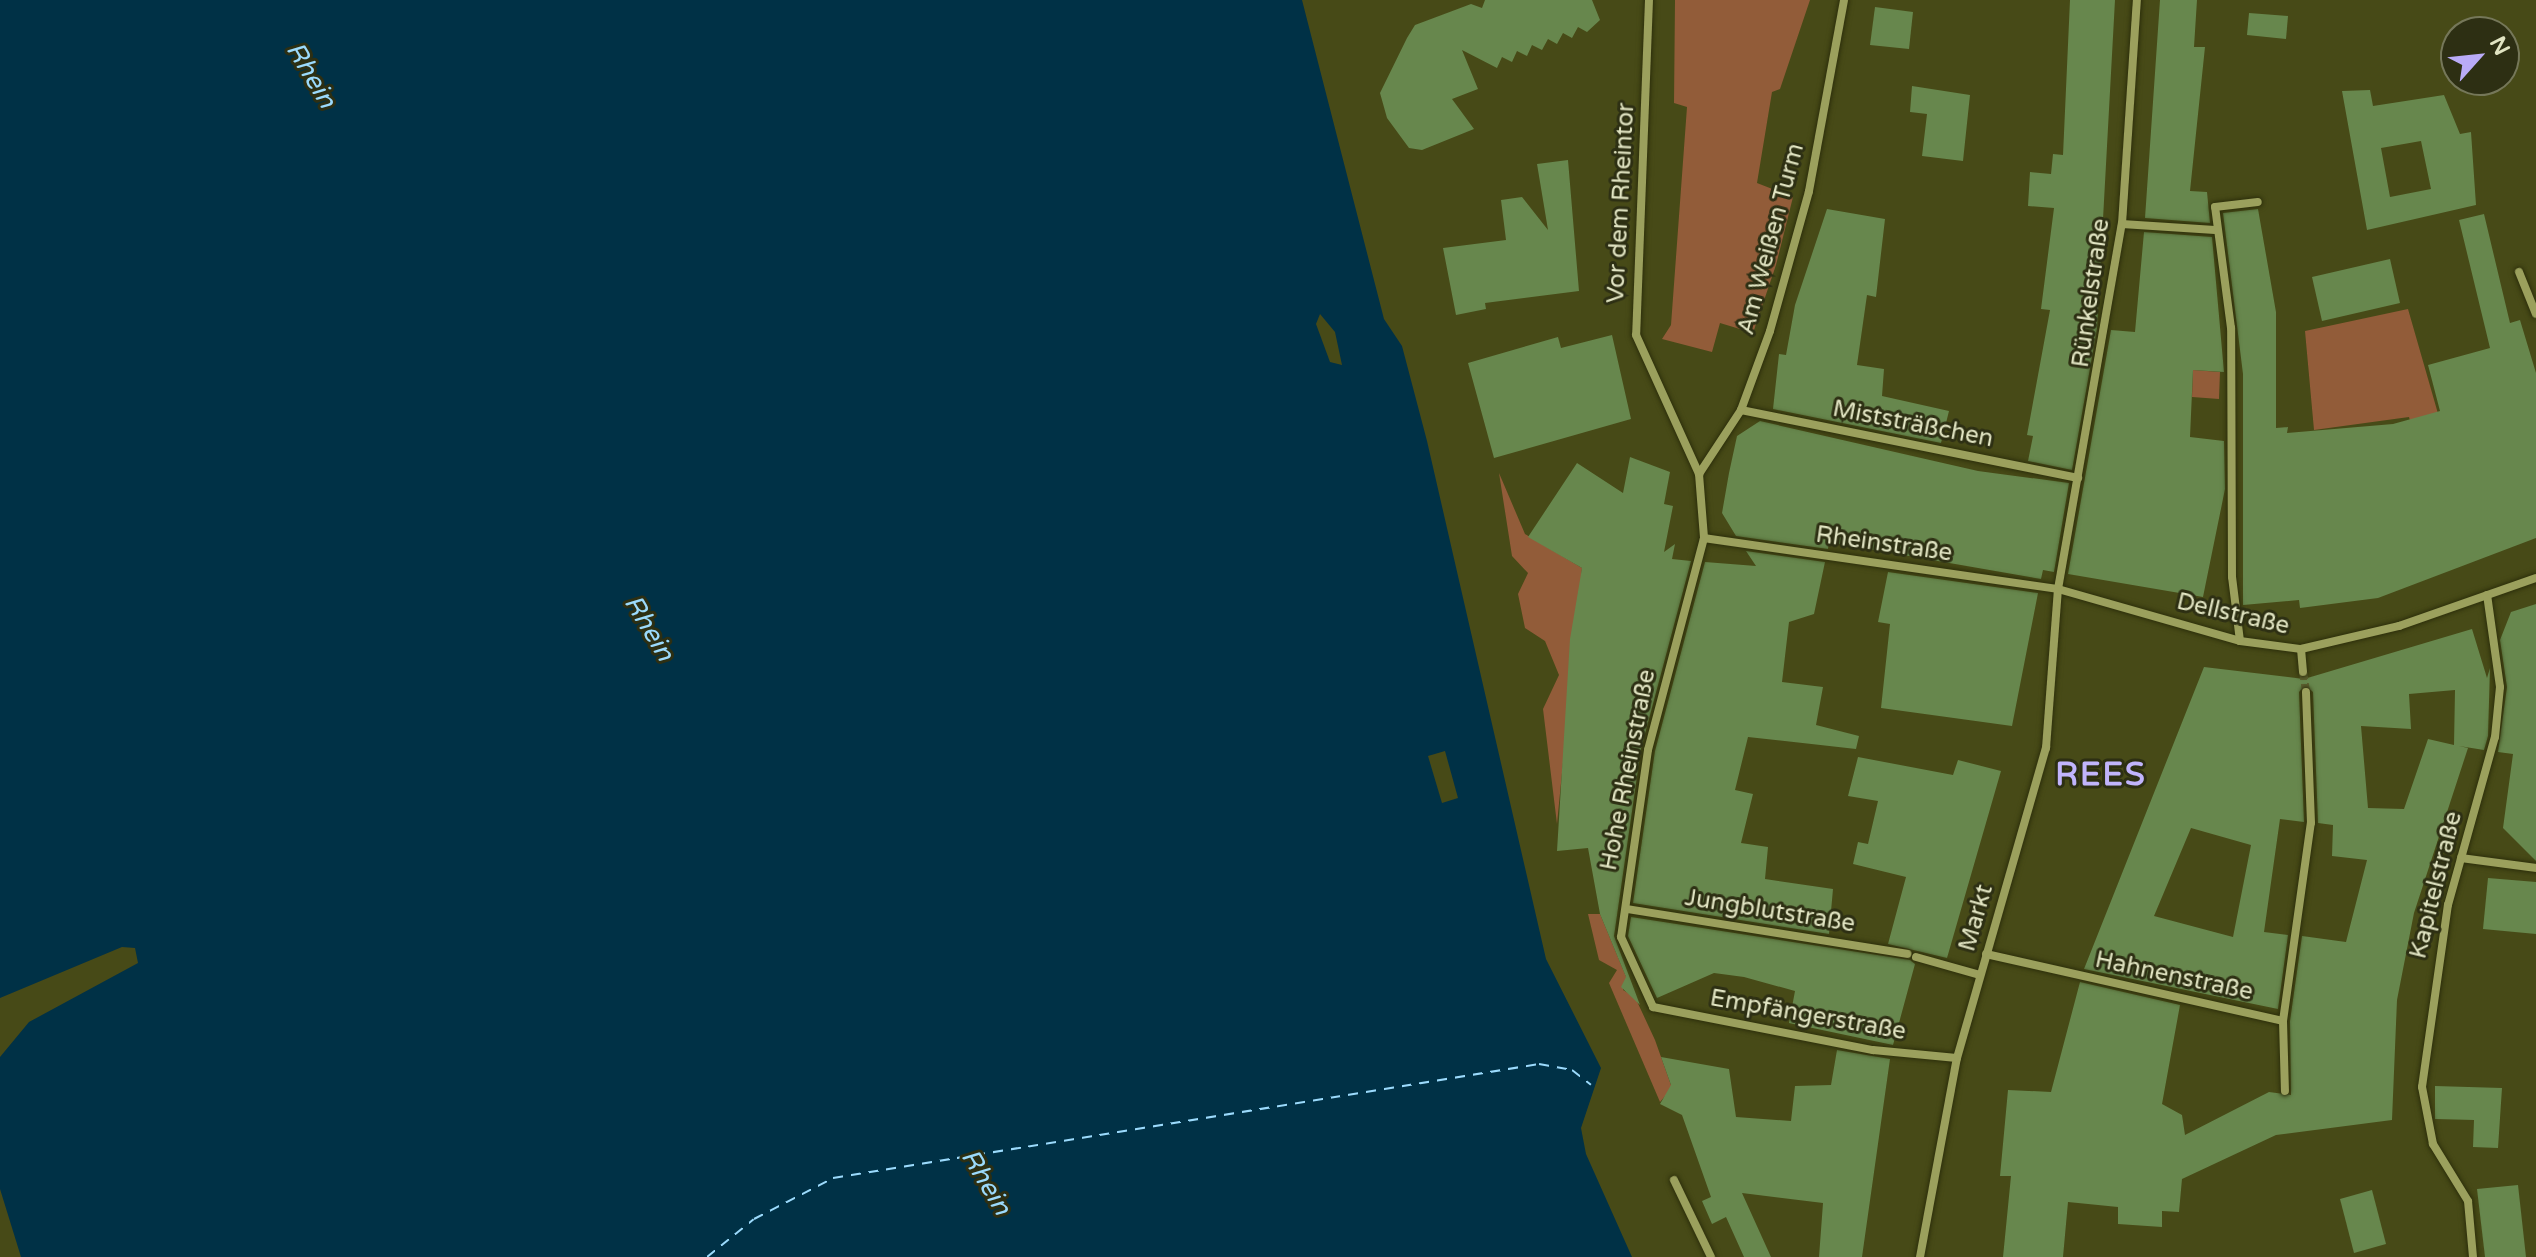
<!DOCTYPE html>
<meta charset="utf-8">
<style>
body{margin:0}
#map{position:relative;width:2536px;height:1257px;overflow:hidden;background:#474a17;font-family:"Varela Round",sans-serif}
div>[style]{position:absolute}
.green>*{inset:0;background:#925c39}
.water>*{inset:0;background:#003146}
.pier>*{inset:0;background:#474a17}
.ferry>*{height:2px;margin-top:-1px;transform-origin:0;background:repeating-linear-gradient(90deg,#9bdafc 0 10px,transparent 0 18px)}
.building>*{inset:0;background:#67874d}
.street-tunnel>*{height:8px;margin-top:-4px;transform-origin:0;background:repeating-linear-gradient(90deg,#5e6131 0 8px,transparent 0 12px)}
.roads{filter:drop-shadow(0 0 2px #2d2f0b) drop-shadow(0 0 2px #2d2f0b)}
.street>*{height:8px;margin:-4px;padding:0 4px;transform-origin:4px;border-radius:4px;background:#9ba05d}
span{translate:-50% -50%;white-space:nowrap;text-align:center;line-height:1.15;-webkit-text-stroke:6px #2d2f13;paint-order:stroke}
.street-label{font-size:24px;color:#e1e4c2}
.water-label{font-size:26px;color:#9bdafc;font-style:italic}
.district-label{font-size:32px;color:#c1b4fc;font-weight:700;letter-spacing:2px}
.north{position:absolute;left:2440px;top:16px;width:80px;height:80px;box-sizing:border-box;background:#2d2f13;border:2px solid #757759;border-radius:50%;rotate:63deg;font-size:22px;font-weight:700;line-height:32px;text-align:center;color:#e1e4c2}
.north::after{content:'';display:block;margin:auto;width:28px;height:36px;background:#b9abf7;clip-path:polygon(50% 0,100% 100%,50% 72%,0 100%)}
</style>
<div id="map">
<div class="green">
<div style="clip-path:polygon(1675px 0,1810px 0,1780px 89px,1772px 92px,1757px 183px,1793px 197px,1776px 265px,1753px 333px,1720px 323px,1712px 352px,1662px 339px,1671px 325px,1687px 107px,1674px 103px)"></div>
<div style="clip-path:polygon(2408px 309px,2447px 445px,2419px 454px,2409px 417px,2314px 430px,2305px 331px)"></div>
<div style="clip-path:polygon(2193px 370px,2220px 372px,2219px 399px,2192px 397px)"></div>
<div style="clip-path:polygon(1499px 473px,1525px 534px,1582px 568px,1557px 824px,1543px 709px,1559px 675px,1545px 641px,1525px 628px,1518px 594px,1528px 573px,1512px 556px)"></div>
<div style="clip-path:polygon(1588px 914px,1600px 914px,1627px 979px,1623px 990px,1635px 997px,1655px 1040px,1672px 1088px,1660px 1102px,1609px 983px,1617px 970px,1599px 960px)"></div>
</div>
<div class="water">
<div style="clip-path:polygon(0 0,1302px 0,1384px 319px,1402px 346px,1427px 441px,1546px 959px,1601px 1068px,1581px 1128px,1586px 1154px,1632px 1257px,21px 1257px,0 1189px,0 1057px,29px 1022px,138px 963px,135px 948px,122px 947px,0 998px)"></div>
</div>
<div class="pier">
<div style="clip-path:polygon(1320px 314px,1335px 332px,1342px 365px,1330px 362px,1316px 324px)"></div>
<div style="clip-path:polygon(1445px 751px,1458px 798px,1442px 803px,1428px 756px)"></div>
</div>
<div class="ferry">
<div style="left:707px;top:1257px;width:60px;rotate:-39deg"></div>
<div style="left:754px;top:1219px;width:89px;rotate:-27.4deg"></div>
<div style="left:833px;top:1178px;width:715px;rotate:-9.17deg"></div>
<div style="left:1539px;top:1064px;width:34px;rotate:10deg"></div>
<div style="left:1572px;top:1070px;width:24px;rotate:38deg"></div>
</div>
<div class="building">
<div style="clip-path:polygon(1485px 0,1592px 0,1600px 20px,1587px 32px,1578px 27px,1572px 38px,1563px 33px,1557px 44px,1548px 39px,1542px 50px,1532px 45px,1527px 56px,1517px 51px,1512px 62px,1502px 57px,1497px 68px,1462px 50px,1478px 89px,1452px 99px,1474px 129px,1422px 150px,1409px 148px,1387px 118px,1380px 93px,1407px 38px,1415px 25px,1471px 4px,1482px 8px)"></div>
<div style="clip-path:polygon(2070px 0,2115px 0,2097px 329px,2072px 470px,2028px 461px,2033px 436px,2027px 435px,2050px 310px,2041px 309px,2054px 208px,2028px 206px,2030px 172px,2051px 174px,2053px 154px,2063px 155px)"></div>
<div style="clip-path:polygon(2160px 0,2197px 0,2194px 47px,2205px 47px,2190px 191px,2207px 192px,2210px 223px,2145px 218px)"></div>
<div style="clip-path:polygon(1875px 7px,1913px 12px,1909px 49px,1870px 45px)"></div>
<div style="clip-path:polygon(2249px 13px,2288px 16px,2286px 39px,2247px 35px)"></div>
<div style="clip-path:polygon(1912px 86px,1970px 95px,1963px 161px,1922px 156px,1927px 114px,1910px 112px)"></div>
<div style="clip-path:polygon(evenodd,2370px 90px,2373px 106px,2444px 95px,2460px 134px,2471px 132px,2476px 205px,2367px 230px,2342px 91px,2370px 90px,2421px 141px,2431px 189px,2390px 197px,2381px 148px,2421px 141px)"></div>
<div style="clip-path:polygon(1568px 160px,1579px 291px,1485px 303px,1486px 309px,1456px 315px,1443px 248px,1506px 240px,1501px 200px,1522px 197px,1548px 230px,1537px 164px)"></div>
<div style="clip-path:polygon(1827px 209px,1885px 219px,1876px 297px,1867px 295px,1857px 365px,1884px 369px,1882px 396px,1949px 411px,1941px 443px,1773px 409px,1779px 354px,1786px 355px,1795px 305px)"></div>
<div style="clip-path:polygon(2258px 209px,2276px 312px,2276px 428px,2288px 427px,2287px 433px,2393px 424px,2440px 411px,2428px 365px,2490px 348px,2459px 220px,2484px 214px,2510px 323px,2520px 320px,2536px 373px,2536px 538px,2378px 598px,2300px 608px,2299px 600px,2243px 605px,2243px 374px,2223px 213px)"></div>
<div style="clip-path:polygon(2144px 232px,2212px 237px,2224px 372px,2193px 370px,2190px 437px,2224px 441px,2225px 489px,2203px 597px,2068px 574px,2111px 330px,2135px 332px)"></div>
<div style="clip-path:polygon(2390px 259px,2400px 303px,2322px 321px,2312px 277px)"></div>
<div style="clip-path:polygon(1612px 335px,1631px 419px,1494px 458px,1468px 363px,1558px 337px,1561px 348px)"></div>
<div style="clip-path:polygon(1760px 421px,1978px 471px,2069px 483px,2054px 572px,2043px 570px,2041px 579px,1829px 542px,1828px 549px,1736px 536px,1722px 513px,1729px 473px,1737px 436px)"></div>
<div style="clip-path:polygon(1630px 457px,1670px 472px,1664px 504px,1673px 506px,1664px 552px,1675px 544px,1672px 559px,1691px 561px,1641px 749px,1614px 936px,1640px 1005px,1621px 987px,1626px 977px,1600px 914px,1588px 848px,1557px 851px,1570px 639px,1582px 568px,1528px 537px,1577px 463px,1623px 493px)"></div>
<div style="clip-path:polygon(1746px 551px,1825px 562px,1814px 614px,1789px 622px,1782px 682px,1823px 687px,1816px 725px,1859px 736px,1856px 749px,1748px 737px,1735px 790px,1753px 794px,1741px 843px,1768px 847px,1765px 879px,1833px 889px,1829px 934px,1633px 903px,1655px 751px,1705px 562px,1756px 566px)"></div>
<div style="clip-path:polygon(1888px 572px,2038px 593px,2012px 726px,1881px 708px,1890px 624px,1878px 622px)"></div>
<div style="clip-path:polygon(2536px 604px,2536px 861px,2503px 828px,2513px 754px,2498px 752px,2507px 687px,2500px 640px,2511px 612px)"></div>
<div style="clip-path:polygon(evenodd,2472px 629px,2487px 678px,2490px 668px,2488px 736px,2484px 750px,2459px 746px,2468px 748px,2414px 913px,2397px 1000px,2392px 1120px,2276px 1135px,2182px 1179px,2179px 1212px,2162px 1211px,2162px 1227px,2118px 1224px,2118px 1207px,2068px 1202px,2063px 1257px,2003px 1257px,2011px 1176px,2000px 1176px,2008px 1090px,2051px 1092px,2080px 982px,2180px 1005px,2162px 1104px,2182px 1115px,2185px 1135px,2269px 1092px,2291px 1095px,2290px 1021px,2302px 936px,2346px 942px,2367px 860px,2332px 856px,2333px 825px,2318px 823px,2313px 692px,2305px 685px,2299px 692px,2304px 822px,2280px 819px,2264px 932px,2288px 935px,2278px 1009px,2084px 969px,2204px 667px,2304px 679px,2472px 629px,2455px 690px,2454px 745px,2428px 739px,2404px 809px,2368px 808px,2361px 726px,2411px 729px,2409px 694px,2455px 690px,2472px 629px,2191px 828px,2251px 845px,2233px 937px,2154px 916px,2191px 828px)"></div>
<div style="clip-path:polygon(1858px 757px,1953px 775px,1958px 760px,2001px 771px,1947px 958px,1888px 944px,1906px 877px,1853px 864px,1858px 842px,1868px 844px,1878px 801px,1848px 796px)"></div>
<div style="clip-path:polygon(2488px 878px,2536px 882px,2536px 934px,2483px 929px)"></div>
<div style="clip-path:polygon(1631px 917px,1910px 960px,1915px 964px,1893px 1045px,1789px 1023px,1795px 991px,1744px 977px,1714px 973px,1657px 998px,1628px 936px)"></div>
<div style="clip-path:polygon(1837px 1050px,1890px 1059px,1862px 1257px,1819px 1257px,1823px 1203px,1742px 1193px,1771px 1257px,1744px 1257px,1726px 1217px,1712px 1224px,1702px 1201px,1711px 1197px,1682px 1115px,1660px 1104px,1671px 1085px,1661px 1057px,1729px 1069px,1736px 1117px,1791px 1121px,1795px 1086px,1831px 1085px)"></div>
<div style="clip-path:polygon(2435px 1086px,2502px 1088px,2498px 1148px,2473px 1147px,2474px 1120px,2435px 1119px)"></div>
<div style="clip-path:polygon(2518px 1185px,2526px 1257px,2485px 1257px,2477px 1189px)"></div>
<div style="clip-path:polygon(2372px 1190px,2386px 1244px,2354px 1253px,2340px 1199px)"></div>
</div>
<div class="street-tunnel">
<div style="left:2303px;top:672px;width:20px;rotate:81deg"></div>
</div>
<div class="roads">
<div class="street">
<div style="left:1649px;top:0;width:335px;rotate:92.2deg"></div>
<div style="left:1636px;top:335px;width:153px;rotate:65.6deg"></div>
<div style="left:1699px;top:474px;width:64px;rotate:85.5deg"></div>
<div style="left:1704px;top:538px;width:219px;rotate:104.8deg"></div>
<div style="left:1648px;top:750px;width:189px;rotate:98.2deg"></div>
<div style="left:1621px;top:937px;width:77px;rotate:65.4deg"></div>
<div style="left:1653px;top:1007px;width:224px;rotate:11.1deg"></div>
<div style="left:1873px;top:1050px;width:84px;rotate:5.4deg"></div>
<div style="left:2122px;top:224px;width:93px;rotate:3.7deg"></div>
<div style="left:2519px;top:272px;width:45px;rotate:68deg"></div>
<div style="left:1741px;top:410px;width:344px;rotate:11.4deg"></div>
<div style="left:1699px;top:474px;width:77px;rotate:-56.7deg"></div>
<div style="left:1741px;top:410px;width:84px;rotate:-69.8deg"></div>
<div style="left:1770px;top:331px;width:145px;rotate:-74.4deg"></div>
<div style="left:1809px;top:191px;width:194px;rotate:-79.6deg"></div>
<div style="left:1704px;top:538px;width:358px;rotate:8.2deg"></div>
<div style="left:2058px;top:589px;width:189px;rotate:15.9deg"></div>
<div style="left:2240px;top:641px;width:62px;rotate:7.5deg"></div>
<div style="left:2301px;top:649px;width:101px;rotate:-13.2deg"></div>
<div style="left:2399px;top:626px;width:145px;rotate:-19.3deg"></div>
<div style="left:2240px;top:641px;width:64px;rotate:-97.1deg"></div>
<div style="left:2232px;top:577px;width:249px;rotate:-90.2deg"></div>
<div style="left:2231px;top:328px;width:122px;rotate:-97.5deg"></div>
<div style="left:2215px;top:207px;width:43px;rotate:-6.6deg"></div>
<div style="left:2301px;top:649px;width:23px;rotate:85deg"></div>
<div style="left:2461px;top:858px;width:76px;rotate:7.6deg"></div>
<div style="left:1627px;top:909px;width:284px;rotate:9.1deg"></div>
<div style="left:1986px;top:954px;width:304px;rotate:12.7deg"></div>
<div style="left:2283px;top:1021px;width:70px;rotate:88.4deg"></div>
<div style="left:1916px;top:957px;width:66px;rotate:15.7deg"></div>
<div style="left:2283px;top:1021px;width:200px;rotate:-82deg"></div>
<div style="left:2311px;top:823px;width:131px;rotate:-92.2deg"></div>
<div style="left:1674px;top:1180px;width:85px;rotate:64.3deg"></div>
<div style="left:1920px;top:1257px;width:202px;rotate:-79.5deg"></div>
<div style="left:1957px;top:1058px;width:323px;rotate:-74deg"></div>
<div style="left:2046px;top:748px;width:159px;rotate:-85.7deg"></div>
<div style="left:2058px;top:589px;width:371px;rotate:-80.1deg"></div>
<div style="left:2122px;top:224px;width:225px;rotate:-86.2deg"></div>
<div style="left:2473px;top:1257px;width:56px;rotate:-95.1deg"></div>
<div style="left:2468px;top:1201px;width:67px;rotate:-121.6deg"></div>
<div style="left:2433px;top:1144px;width:58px;rotate:-100.9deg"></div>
<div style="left:2422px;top:1087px;width:184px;rotate:-81.9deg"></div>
<div style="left:2448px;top:905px;width:174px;rotate:-74.4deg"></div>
<div style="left:2495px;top:737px;width:50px;rotate:-84.3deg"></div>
<div style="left:2500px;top:687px;width:93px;rotate:-98deg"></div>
</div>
</div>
<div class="street-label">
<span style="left:1621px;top:203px;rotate:-87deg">Vor dem Rheintor</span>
<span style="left:1771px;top:239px;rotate:-75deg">Am Weißen Turm</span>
<span style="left:2091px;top:293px;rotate:-82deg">Rünkelstraße</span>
<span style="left:1913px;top:424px;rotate:11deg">Miststräßchen</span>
<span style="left:1884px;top:544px;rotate:8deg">Rheinstraße</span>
<span style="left:2233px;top:614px;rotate:13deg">Dellstraße</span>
<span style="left:1628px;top:770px;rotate:-79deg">Hohe Rheinstraße</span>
<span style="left:2436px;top:885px;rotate:-76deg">Kapitelstraße</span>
<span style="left:1770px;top:911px;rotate:9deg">Jungblutstraße</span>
<span style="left:1976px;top:918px;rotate:-74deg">Markt</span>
<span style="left:2174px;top:976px;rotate:12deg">Hahnenstraße</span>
<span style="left:1808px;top:1015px;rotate:10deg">Empfängerstraße</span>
</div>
<div class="water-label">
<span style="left:311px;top:75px;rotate:59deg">Rhein</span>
<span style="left:649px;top:628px;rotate:59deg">Rhein</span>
<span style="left:986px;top:1182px;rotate:59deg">Rhein</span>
</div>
<div class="district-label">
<span style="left:2101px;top:775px">REES</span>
</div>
<div class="north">N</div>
</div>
